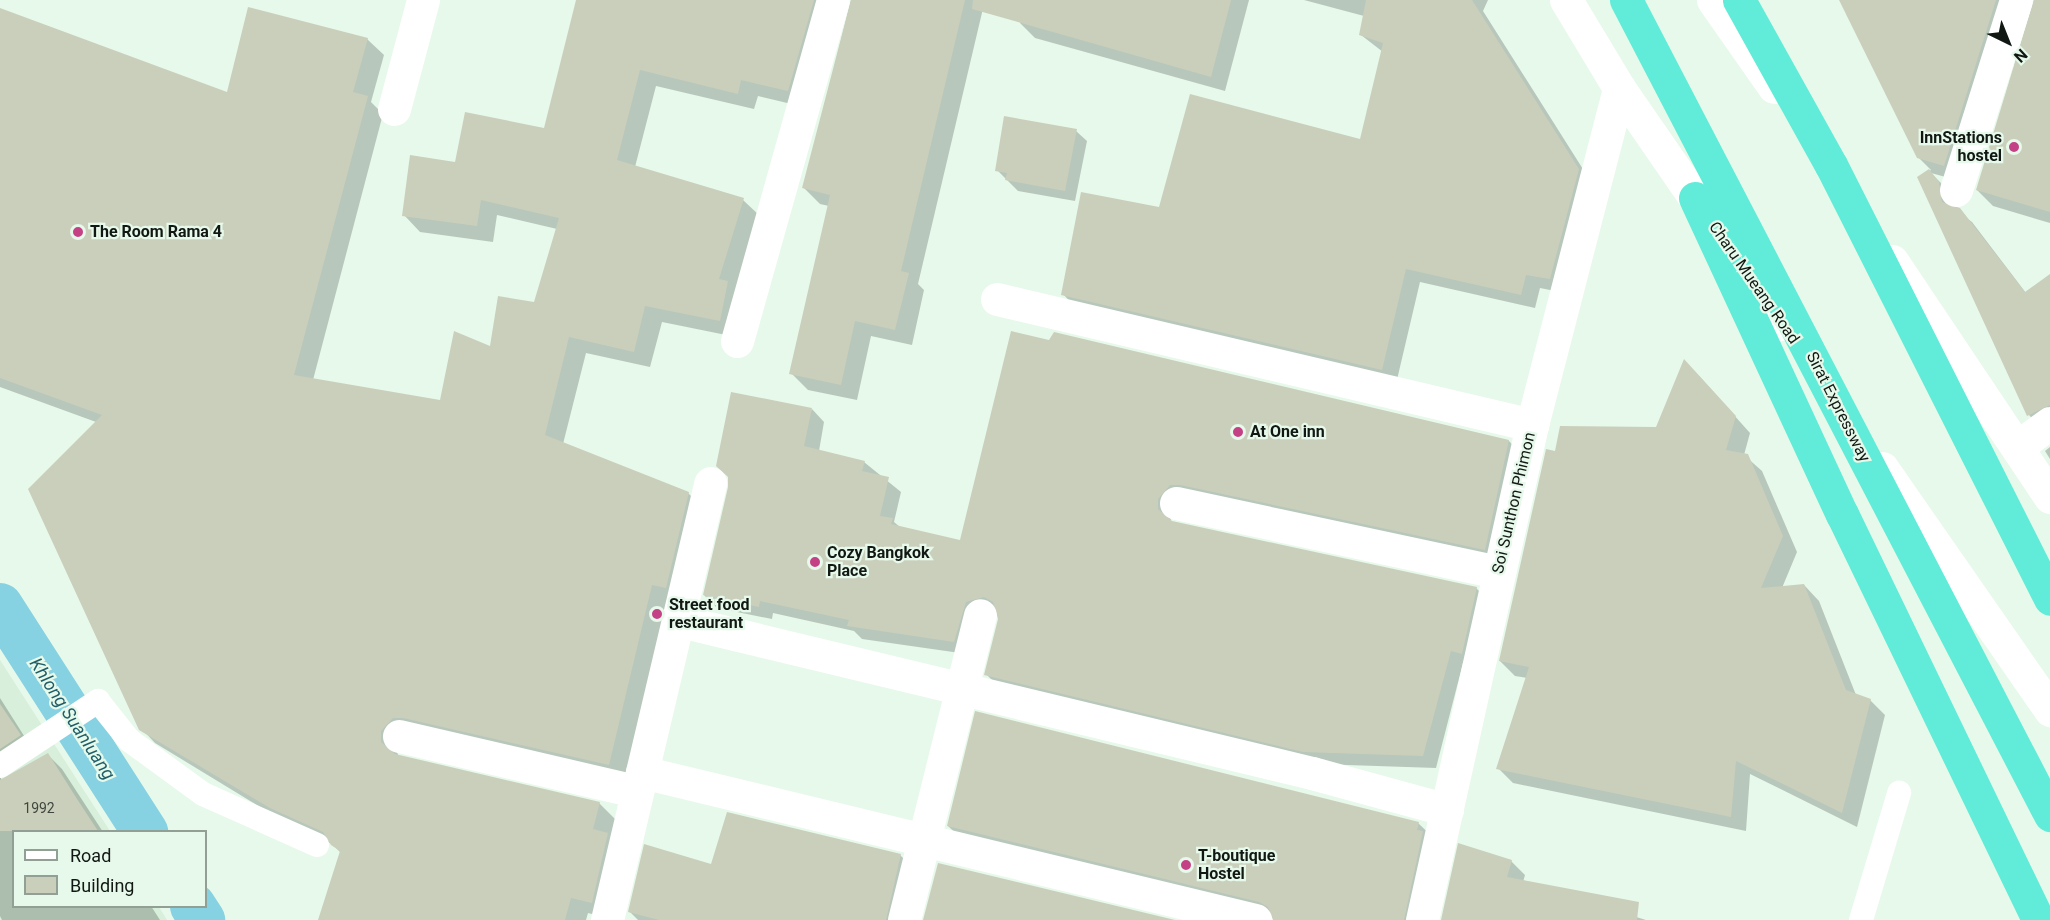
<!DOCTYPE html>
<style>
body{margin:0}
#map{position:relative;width:2050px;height:920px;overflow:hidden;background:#e7f9ea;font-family:Roboto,sans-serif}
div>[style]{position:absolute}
.built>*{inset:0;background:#d7efdb}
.shadow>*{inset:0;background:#0003}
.canal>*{height:46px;margin:-23px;padding:0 23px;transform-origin:23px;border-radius:23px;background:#86d1e2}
.building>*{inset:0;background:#cacfbb}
.lane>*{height:24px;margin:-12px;padding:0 12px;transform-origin:12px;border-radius:12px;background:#fff}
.street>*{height:33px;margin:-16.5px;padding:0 16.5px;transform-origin:16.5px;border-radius:16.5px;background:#fff}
.secondary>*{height:33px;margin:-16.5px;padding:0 16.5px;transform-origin:16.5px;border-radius:16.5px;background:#fff}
.highway>*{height:33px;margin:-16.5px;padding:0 16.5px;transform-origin:16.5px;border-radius:16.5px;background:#60ecd8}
.dots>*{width:16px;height:16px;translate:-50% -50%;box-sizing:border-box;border:3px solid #e7f9ea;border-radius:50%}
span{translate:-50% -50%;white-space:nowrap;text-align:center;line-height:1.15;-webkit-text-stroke:4.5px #e7f9ea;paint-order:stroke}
.number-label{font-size:14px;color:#3f463d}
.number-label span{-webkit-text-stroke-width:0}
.poi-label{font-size:16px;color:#111813;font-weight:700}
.right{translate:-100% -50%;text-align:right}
.left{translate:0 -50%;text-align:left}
.street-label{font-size:16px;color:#111813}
.water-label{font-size:18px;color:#1f5d69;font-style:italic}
.legend{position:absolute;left:12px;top:830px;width:195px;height:78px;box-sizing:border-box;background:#e7f9ea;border:2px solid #919f94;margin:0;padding:8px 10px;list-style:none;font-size:18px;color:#111813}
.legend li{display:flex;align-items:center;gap:12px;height:30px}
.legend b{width:30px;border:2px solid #919f94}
.north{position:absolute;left:1978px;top:12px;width:60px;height:60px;-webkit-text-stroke:4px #e7f9ea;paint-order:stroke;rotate:137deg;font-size:16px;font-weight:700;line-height:24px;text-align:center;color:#111813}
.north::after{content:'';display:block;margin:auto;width:21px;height:27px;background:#111813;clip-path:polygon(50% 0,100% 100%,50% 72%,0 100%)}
</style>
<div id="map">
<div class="built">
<div style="clip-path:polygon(0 660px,110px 831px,14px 832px,14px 906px,159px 907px,167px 920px,0 920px)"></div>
</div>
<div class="shadow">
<div style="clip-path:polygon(578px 0,843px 0,804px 107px,758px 96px,754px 109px,656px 86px,635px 167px,743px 200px,760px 216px,736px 337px,662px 322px,650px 367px,586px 353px,563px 444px,688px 493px,704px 509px,625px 781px,396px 750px,399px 757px,599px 803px,616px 820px,608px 918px,588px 913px,586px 920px,320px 920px,341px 853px,332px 844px,288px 824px,155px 743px,138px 725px,96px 422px,0 387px,0 10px,228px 94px,367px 39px,384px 55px,371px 102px,383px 114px,313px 380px,441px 402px,535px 303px,557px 229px,497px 215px,493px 242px,420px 232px,404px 215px,456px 163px,545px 130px)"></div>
<div style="clip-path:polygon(851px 0,985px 0,918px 284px,924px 290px,912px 345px,871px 336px,857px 400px,808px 390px,791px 373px,829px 206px,820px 204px,804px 188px)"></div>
<div style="clip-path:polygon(1024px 0,1249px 0,1225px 91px,1035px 38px,1020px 23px)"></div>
<div style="clip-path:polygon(1304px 0,1488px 0,1483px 11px,1593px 185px,1565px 293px,1540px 288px,1535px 308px,1420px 282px,1396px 384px,1077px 309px,1063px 294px,1160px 208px,1361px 141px,1383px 52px,1361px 35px,1364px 16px)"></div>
<div style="clip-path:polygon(1841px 0,2026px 0,1960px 181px,1931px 173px,1941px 183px,1952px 207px,1972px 222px,2026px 293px,2050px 276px,2050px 422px,2041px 428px,2029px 415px,1919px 177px,1931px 170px,1918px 157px)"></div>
<div style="clip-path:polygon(2034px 0,2050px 0,2050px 223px,1993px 206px,1977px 190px)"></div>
<div style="clip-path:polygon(1076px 131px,1087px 141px,1075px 201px,1018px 191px,997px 170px)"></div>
<div style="clip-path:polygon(1012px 333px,1509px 441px,1521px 454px,1497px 562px,1170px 512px,1171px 522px,1476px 588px,1489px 601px,1463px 663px,1436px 768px,1317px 764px,999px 687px,986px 674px,1000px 619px,997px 609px,967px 654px,862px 639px,854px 631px,773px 613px,772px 619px,717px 608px,704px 595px,812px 409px,824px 422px,819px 451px,864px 462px,901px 492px,894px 522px,900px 527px,961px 542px)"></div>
<div style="clip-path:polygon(1699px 376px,1750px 433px,1744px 455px,1762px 471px,1797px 552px,1782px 588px,1804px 585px,1819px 601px,1856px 695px,1870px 700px,1885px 715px,1857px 827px,1750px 774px,1746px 831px,1513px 783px,1498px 768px,1527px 678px,1515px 676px,1500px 661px,1556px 453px,1657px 429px)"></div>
<div style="clip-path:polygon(2050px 447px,2050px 459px,2045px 451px)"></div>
<div style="clip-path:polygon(0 698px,33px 750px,1px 773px,1px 780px,48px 755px,62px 769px,103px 832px,14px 832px,14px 906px,151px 906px,160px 920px,2px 920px,0 916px)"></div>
<div style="clip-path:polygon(1418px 823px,1437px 841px,1425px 920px,1280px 920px,967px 844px,948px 826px)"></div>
<div style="clip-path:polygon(900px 855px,918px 873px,906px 920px,638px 920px,630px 912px,712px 866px)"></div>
<div style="clip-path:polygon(1511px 861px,1525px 875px,1523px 882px,1646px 920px,1443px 920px)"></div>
</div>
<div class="canal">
<div style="left:0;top:606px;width:269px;rotate:57.3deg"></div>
<div style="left:193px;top:906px;width:17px;rotate:57deg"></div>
</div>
<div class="building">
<div style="clip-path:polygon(576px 0,814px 0,788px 91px,741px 80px,738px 94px,640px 70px,617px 160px,744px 198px,719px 279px,728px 281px,720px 321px,645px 306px,634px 352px,569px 337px,545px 435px,689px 492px,666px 588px,652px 585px,609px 765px,403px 718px,393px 718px,381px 731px,381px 742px,395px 754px,600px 802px,593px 829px,608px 833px,592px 903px,571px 898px,565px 920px,318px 920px,340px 851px,331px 845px,323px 832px,270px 808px,139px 730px,28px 489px,102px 415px,0 378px,0 8px,227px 92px,248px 7px,368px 38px,353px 92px,368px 96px,294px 375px,440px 400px,454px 331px,490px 346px,498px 296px,534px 302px,559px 218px,481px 200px,477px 226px,402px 216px,410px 155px,455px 162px,465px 112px,544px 128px)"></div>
<div style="clip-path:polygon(851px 0,965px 0,901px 271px,909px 273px,895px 330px,855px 321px,841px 385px,789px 374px,830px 195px,802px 188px)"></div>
<div style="clip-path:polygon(973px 0,1231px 0,1211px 77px,972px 9px)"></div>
<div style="clip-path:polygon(1366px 0,1472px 0,1579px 169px,1550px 279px,1526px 275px,1521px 295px,1406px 269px,1382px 370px,1061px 295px,1081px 192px,1159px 207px,1190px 94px,1360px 139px,1383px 43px,1359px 35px)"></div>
<div style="clip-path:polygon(1839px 0,1996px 0,1944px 166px,1917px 158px)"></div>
<div style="clip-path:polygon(2034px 0,2050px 0,2050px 212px,1976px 190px)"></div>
<div style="clip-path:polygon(1004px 116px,1077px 129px,1065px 191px,1005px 180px,1007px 173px,995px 171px)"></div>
<div style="clip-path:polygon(1929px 169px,1939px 182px,1942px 202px,1960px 208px,2025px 292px,2050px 274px,2050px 405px,2027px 416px,1917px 177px)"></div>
<div style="clip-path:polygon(1011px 331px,1049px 340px,1054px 332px,1509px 440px,1485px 550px,1180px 485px,1170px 485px,1158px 499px,1158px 509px,1172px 521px,1477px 587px,1462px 654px,1451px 651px,1423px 756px,1303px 752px,984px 675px,998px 619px,993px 602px,984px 597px,966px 602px,954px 642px,847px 626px,849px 620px,760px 601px,759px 607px,703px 595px,728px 487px,728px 477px,716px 466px,731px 392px,812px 408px,804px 446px,865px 461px,862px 471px,889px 477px,880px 516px,893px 518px,891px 524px,960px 540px)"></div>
<div style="clip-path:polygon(1684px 359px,1736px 416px,1726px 450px,1748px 454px,1783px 536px,1761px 588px,1804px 584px,1846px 690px,1871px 699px,1842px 813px,1736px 761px,1731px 817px,1496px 769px,1529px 667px,1499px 661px,1546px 449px,1555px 451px,1560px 426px,1656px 427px)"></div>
<div style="clip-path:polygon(0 704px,21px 735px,0 749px)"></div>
<div style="clip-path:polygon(975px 711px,1419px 822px,1417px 830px,1423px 831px,1404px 920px,1273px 920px,1268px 907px,1259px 902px,947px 826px)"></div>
<div style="clip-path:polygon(48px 753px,77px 799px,98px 831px,0 831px,0 780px)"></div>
<div style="clip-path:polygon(727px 812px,901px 854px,886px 920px,659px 920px,628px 912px,644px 844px,711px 864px)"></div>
<div style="clip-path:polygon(1458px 843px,1512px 860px,1507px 877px,1639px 902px,1637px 920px,1441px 920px)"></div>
<div style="clip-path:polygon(938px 863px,1175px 920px,923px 920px)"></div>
</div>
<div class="lane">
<div style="left:0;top:766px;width:118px;rotate:-33.6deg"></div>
<div style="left:98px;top:701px;width:50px;rotate:51.5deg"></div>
<div style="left:129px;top:740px;width:92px;rotate:36.1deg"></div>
<div style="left:203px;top:794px;width:125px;rotate:24.1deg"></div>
<div style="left:1861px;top:920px;width:133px;rotate:-73.3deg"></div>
</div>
<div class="street">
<div style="left:394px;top:109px;width:113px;rotate:-75.1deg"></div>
<div style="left:1956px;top:190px;width:199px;rotate:-72.5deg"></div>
<div style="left:997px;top:299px;width:550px;rotate:13.25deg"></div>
<div style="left:737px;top:341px;width:354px;rotate:-74.3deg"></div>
<div style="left:2017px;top:447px;width:41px;rotate:-36deg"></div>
<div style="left:1176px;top:503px;width:328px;rotate:12.1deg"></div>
<div style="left:680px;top:621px;width:650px;rotate:13.52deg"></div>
<div style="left:1312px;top:773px;width:140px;rotate:15.3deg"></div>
<div style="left:399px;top:736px;width:243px;rotate:13.1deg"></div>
<div style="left:642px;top:772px;width:631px;rotate:13.57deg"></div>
<div style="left:607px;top:920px;width:449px;rotate:-76.7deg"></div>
<div style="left:904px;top:920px;width:314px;rotate:-76deg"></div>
<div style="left:1422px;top:920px;width:507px;rotate:-77.47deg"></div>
<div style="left:1532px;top:425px;width:348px;rotate:-75.5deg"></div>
</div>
<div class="secondary">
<div style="left:1566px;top:0;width:103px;rotate:58.9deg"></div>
<div style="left:1619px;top:88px;width:287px;rotate:55.4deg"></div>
<div style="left:1713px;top:0;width:106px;rotate:55deg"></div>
<div style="left:1892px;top:261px;width:284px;rotate:56.2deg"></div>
<div style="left:1882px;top:468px;width:295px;rotate:55.2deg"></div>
</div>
<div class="highway">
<div style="left:1626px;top:0;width:919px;rotate:62.51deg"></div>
<div style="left:1739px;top:0;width:189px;rotate:60.9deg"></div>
<div style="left:1831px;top:165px;width:486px;rotate:63.2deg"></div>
<div style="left:1695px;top:198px;width:349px;rotate:65.1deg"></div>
<div style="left:1842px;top:514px;width:451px;rotate:64.2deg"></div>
</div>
<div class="dots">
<div style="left:2014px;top:147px;background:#c54185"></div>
<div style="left:78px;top:232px;background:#c54185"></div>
<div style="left:1238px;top:432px;background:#c54185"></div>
<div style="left:815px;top:562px;background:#c54185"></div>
<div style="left:657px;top:614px;background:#c54185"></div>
<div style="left:1186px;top:865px;background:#c54185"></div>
</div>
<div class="number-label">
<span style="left:39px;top:808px">1992</span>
</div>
<div class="poi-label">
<span class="right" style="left:2002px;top:147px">InnStations<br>hostel</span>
<span class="left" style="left:90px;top:232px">The Room Rama 4</span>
<span class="left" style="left:1250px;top:432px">At One inn</span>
<span class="left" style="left:827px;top:562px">Cozy Bangkok<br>Place</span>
<span class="left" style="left:669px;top:614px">Street food<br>restaurant</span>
<span class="left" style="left:1198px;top:865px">T-boutique<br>Hostel</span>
</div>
<div class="street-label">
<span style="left:1754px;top:283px;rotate:55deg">Charu Mueang Road</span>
<span style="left:1838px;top:407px;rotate:63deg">Sirat Expressway</span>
<span style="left:1514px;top:503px;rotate:-77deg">Soi Sunthon Phimon</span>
</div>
<div class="water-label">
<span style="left:72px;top:719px;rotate:57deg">Khlong Suanluang</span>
</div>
<ul class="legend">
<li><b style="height:8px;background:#fff"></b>Road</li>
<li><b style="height:16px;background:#cacfbb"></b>Building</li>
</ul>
<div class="north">N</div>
</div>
